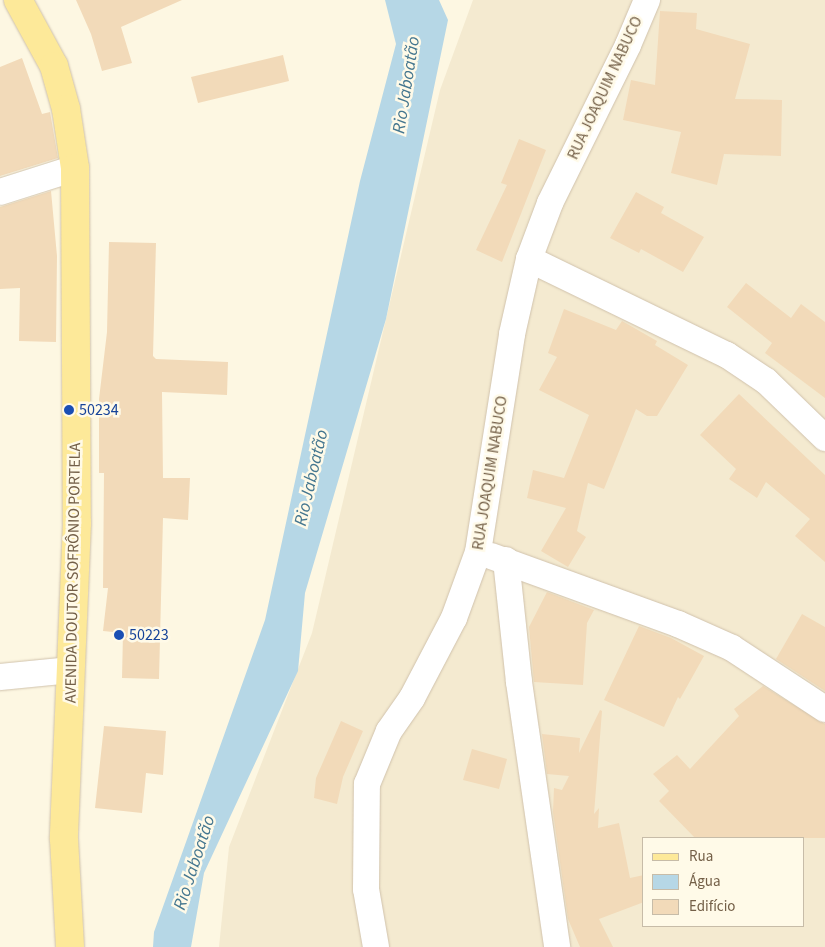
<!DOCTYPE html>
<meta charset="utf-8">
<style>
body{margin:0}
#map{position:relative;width:825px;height:947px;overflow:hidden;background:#fdf7e2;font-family:"Source Sans 3",sans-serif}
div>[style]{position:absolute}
.residential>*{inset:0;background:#f4ead0}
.water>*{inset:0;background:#b6d7e6}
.building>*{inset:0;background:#f2dab9}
.roads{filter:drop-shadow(0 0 1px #d0c2ac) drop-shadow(0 0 1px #d0c2ac)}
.street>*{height:26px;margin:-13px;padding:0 13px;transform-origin:13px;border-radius:13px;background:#fff}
.primary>*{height:28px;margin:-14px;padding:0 14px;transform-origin:14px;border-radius:14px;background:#fde999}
.dots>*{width:14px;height:14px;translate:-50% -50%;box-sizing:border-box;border:2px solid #fffae8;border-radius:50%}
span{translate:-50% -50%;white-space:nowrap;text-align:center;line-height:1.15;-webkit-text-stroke:5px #fffae8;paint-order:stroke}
.street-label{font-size:16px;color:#746048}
.transit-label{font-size:16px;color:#164399}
.left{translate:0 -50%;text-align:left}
.water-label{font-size:18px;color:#44768f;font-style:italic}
.legend{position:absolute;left:642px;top:837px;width:162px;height:90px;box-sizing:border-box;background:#fffae8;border:1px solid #c7bca8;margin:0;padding:6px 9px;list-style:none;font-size:15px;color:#746048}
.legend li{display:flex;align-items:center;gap:10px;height:25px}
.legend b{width:25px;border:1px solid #c7bca8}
</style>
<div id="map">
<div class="residential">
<div style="clip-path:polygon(evenodd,473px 0,825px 0,825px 947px,219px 947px,229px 847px,312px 633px,440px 90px,473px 0,644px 838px,804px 838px,804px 926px,644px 926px,644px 838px)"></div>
</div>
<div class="water">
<div style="clip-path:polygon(385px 0,439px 0,448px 20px,386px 319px,305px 593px,298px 671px,204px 873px,191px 947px,153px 947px,154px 932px,265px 620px,360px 181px,396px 44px)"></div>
</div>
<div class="building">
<div style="clip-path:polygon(76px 0,182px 0,121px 27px,132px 63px,102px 71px,91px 34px)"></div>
<div style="clip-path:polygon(660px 11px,697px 13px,696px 29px,750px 44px,735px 99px,782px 100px,781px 156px,724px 154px,717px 185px,671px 173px,681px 132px,623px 120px,631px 80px,655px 85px)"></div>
<div style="clip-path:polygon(283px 55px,289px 81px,198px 103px,191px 77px)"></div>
<div style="clip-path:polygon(22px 58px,42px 114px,50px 112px,58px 158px,0 176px,0 67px)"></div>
<div style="clip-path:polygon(519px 139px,546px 150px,502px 262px,476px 250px,507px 185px,501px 183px)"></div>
<div style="clip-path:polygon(51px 191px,57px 256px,56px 342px,19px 341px,20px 288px,0 289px,0 207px)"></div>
<div style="clip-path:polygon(636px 192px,664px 207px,661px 213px,704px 237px,683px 272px,641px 249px,639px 253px,610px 238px)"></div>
<div style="clip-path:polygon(109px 242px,156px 243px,153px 356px,156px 359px,228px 362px,227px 395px,162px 392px,163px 478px,190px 478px,188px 520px,163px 518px,159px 679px,122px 678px,123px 633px,103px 631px,108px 588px,103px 588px,104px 473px,99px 473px,99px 399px,107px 332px)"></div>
<div style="clip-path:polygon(746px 283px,791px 318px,801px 304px,825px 322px,825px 398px,765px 353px,772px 343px,727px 307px)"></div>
<div style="clip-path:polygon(564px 309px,616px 330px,622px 321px,657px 341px,655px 345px,688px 365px,657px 416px,647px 416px,636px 409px,604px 489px,588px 483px,577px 531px,586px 537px,568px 567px,541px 551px,566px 508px,527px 498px,533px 470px,564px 478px,589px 415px,539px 390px,557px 357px,548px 353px)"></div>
<div style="clip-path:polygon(739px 394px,825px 475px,825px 562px,795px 536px,810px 519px,766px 482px,757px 498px,729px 479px,736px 469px,700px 435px)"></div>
<div style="clip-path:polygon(547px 592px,594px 610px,587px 623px,583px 685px,534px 682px,529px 627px)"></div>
<div style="clip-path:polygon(802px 614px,825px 627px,825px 691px,776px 659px)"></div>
<div style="clip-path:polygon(639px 626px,671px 638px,704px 656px,680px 699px,678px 697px,664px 727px,604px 700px)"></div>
<div style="clip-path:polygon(763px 686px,825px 724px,825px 838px,695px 838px,659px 801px,669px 791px,653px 774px,677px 755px,690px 769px,739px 716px,734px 709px)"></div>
<div style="clip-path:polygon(600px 710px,602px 711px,594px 814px,599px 808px,598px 828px,619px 823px,630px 878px,644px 875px,644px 902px,599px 919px,613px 947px,580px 947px,568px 919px,553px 812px,554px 788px,562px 790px,569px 776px,547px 774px,542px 734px,580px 738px,579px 753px)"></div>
<div style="clip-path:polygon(341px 721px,363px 731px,343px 777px,337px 804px,314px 798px,316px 778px)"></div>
<div style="clip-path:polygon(104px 726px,166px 731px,163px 775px,146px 773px,142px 813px,95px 808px)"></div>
<div style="clip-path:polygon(472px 749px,507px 759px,499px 789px,463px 780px)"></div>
</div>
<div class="roads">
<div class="street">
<div style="left:0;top:192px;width:79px;rotate:-17.7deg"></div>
<div style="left:529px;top:259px;width:220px;rotate:25.9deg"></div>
<div style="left:727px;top:355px;width:47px;rotate:33.7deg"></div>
<div style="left:766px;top:381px;width:82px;rotate:44deg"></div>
<div style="left:491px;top:556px;width:199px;rotate:20deg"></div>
<div style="left:678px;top:624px;width:59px;rotate:24deg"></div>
<div style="left:732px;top:648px;width:111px;rotate:33.3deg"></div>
<div style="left:506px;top:560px;width:123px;rotate:83.9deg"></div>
<div style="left:519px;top:682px;width:268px;rotate:81.8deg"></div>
<div style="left:0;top:677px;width:71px;rotate:-5.6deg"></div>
<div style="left:376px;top:947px;width:59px;rotate:-99.8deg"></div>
<div style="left:366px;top:889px;width:105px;rotate:-89.5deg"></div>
<div style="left:367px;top:784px;width:57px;rotate:-67.5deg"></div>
<div style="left:389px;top:731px;width:40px;rotate:-55.1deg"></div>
<div style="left:412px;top:698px;width:90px;rotate:-62.3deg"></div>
<div style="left:454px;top:618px;width:70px;rotate:-70deg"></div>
<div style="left:478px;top:552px;width:221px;rotate:-81.1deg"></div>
<div style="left:512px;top:334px;width:77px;rotate:-77.2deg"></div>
<div style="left:529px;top:259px;width:60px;rotate:-69.4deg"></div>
<div style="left:550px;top:203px;width:176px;rotate:-63.7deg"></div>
<div style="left:628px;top:45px;width:49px;rotate:-67.1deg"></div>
</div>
<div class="primary">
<div style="left:18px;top:0;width:75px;rotate:61.4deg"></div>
<div style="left:54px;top:66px;width:45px;rotate:74.4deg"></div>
<div style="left:66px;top:109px;width:60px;rotate:81.3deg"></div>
<div style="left:75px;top:168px;width:355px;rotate:89.7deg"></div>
<div style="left:77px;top:523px;width:316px;rotate:92.4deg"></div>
<div style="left:64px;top:839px;width:108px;rotate:86.8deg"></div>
</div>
</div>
<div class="dots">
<div style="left:69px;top:410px;background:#1a4fb4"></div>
<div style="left:119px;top:635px;background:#1a4fb4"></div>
</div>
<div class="street-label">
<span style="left:605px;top:88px;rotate:-65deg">RUA JOAQUIM NABUCO</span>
<span style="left:490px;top:473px;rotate:-81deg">RUA JOAQUIM NABUCO</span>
<span style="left:73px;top:573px;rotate:-89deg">AVENIDA DOUTOR SOFRÔNIO PORTELA</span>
</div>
<div class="transit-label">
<span class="left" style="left:79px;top:410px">50234</span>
<span class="left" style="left:129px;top:635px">50223</span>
</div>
<div class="water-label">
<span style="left:407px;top:85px;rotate:-81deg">Rio Jaboatão</span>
<span style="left:312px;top:478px;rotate:-77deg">Rio Jaboatão</span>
<span style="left:195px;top:863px;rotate:-72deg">Rio Jaboatão</span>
</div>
<ul class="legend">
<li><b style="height:6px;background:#fde999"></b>Rua</li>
<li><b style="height:14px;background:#b6d7e6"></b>Água</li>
<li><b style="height:14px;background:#f2dab9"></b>Edifício</li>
</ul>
</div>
